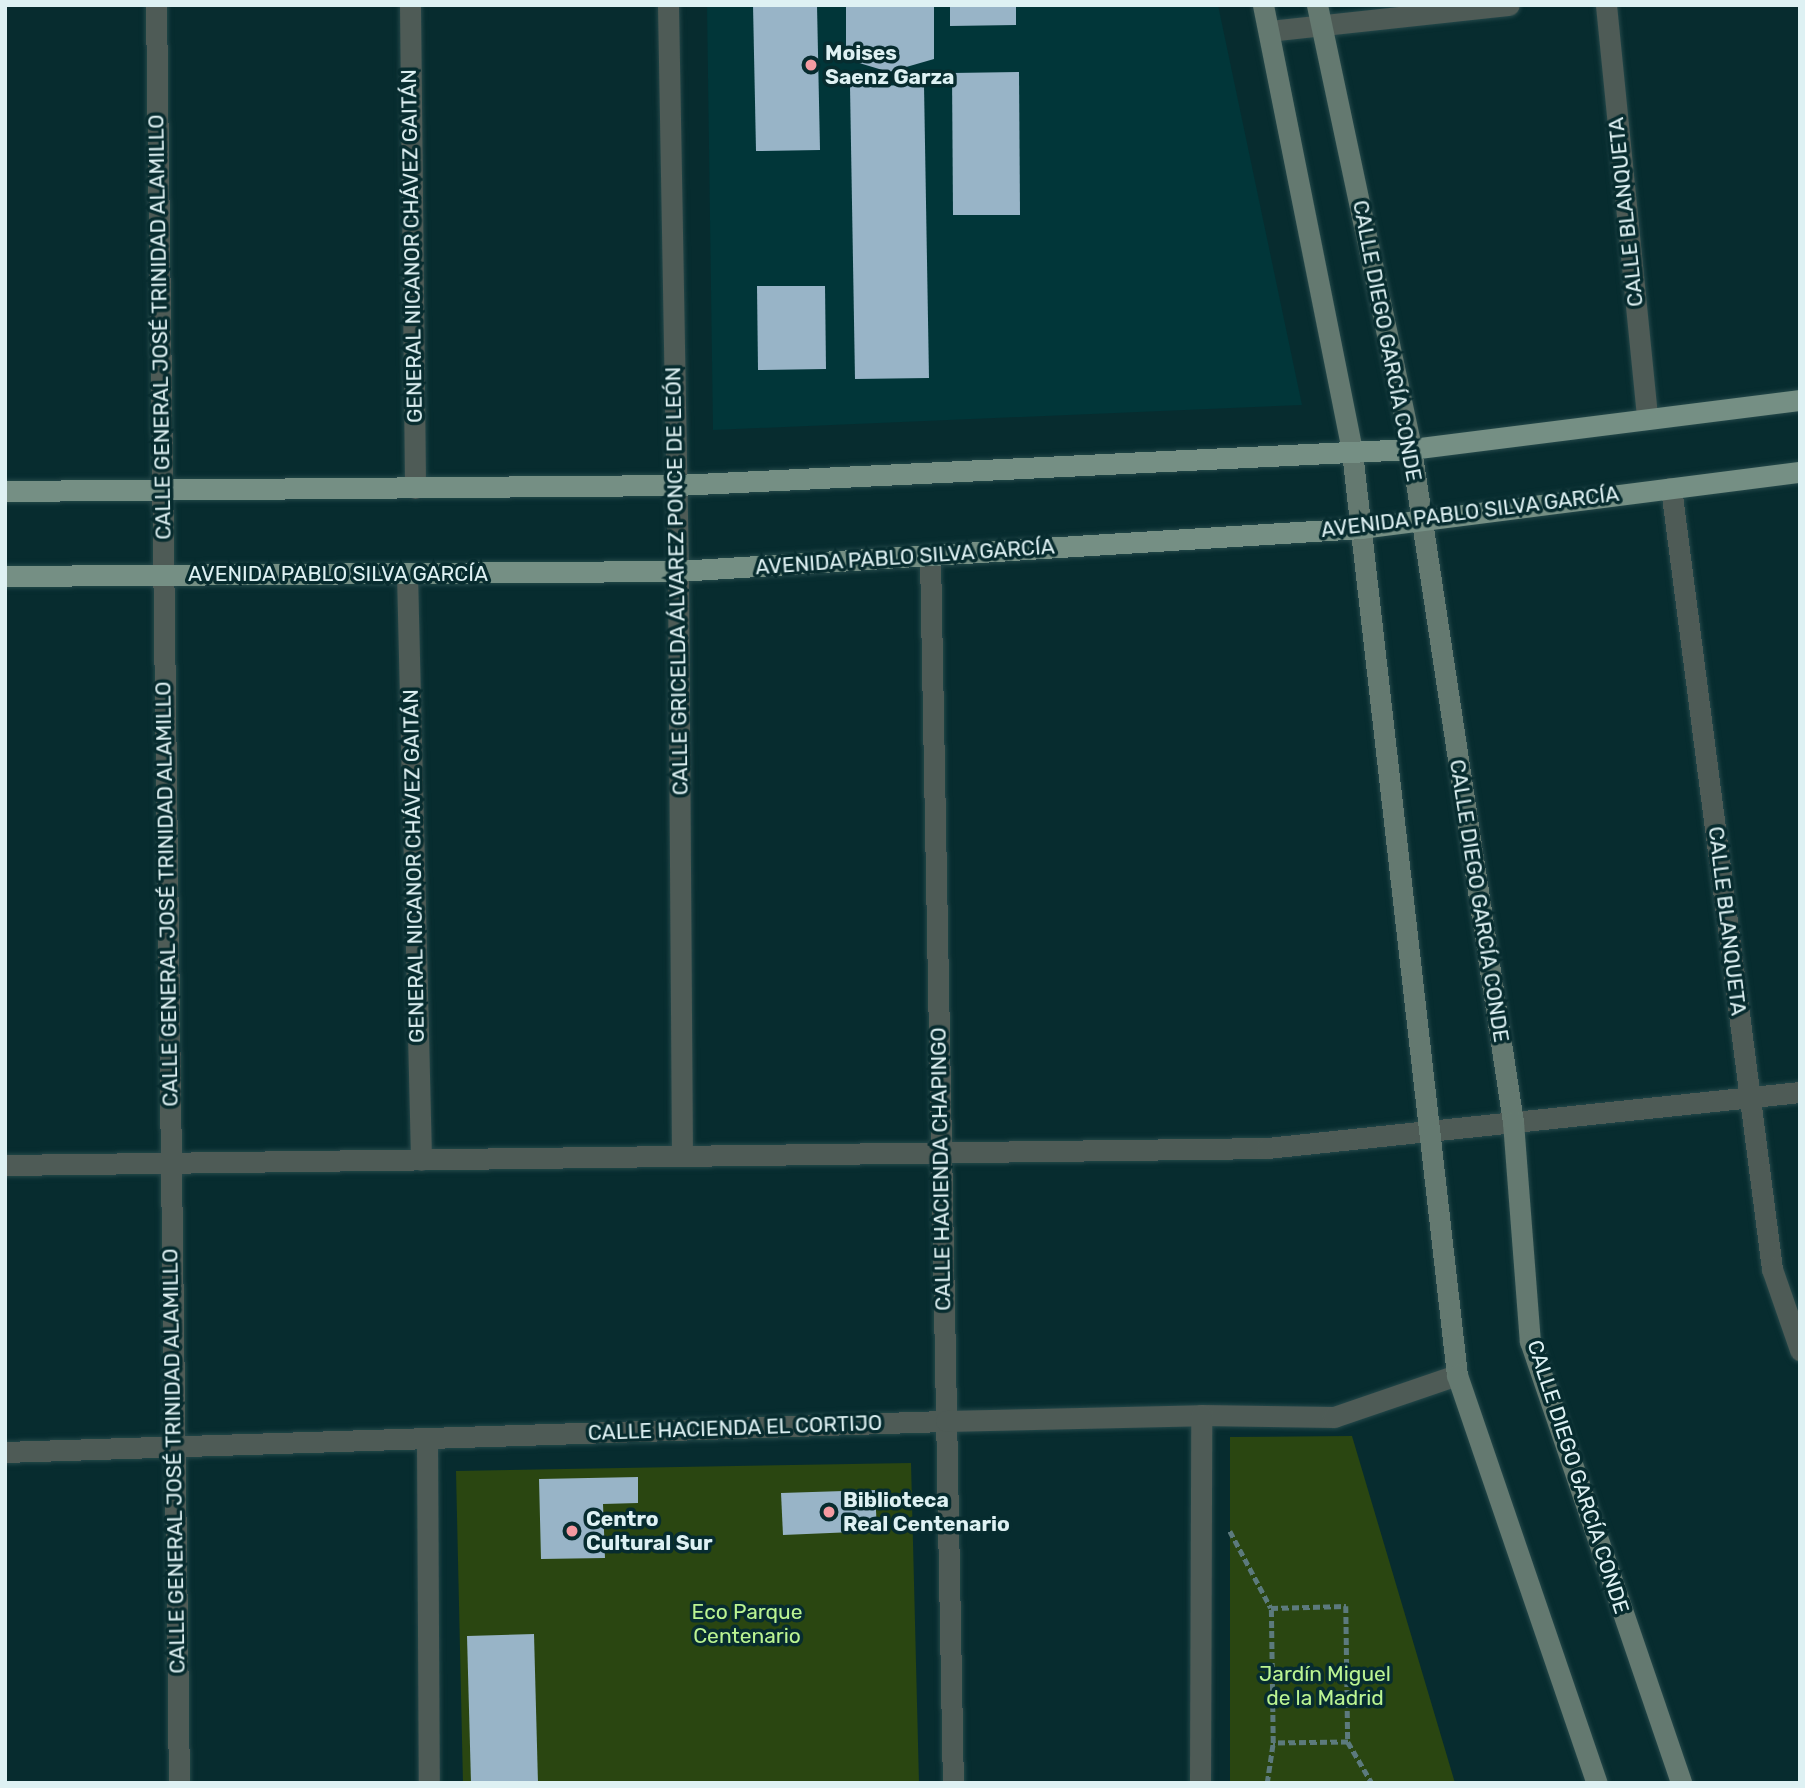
<!DOCTYPE html>
<meta charset="utf-8">
<style>
body{margin:0}
#map{position:relative;width:1805px;height:1788px;overflow:hidden;background:#072c2f;font-family:Rubik,sans-serif}
div>[style]{position:absolute}
.built>*{inset:0;background:#013639}
.green>*{inset:0;background:#2a4611}
.building>*{inset:0;background:#98b4c7}
.path>*{height:4.5px;margin-top:-2.25px;transform-origin:0;background:repeating-linear-gradient(90deg,#5c7a7d 0 7px,transparent 0 10.5px)}
.roads{filter:drop-shadow(0 0 2px #25484a) drop-shadow(0 0 2px #25484a)}
.street>*{height:21px;margin:-10.5px;padding:0 10.5px;transform-origin:10.5px;border-radius:10.5px;background:#4e5b56}
.secondary>*{height:21px;margin:-10.5px;padding:0 10.5px;transform-origin:10.5px;border-radius:10.5px;background:#647970}
.primary>*{height:21px;margin:-10.5px;padding:0 10.5px;transform-origin:10.5px;border-radius:10.5px;background:#758f84}
.dots>*{width:19px;height:19px;translate:-50% -50%;box-sizing:border-box;border:4px solid #072c2f;border-radius:50%}
span{translate:-50% -50%;white-space:nowrap;text-align:center;line-height:1.15;-webkit-text-stroke:7px #072c2f;paint-order:stroke}
.poi-label{font-size:21px;color:#def1f3;font-weight:700}
.left{translate:0 -50%;text-align:left}
.street-label{font-size:21px;color:#def1f3}
.park-label{font-size:21px;color:#bbf492}
.frame{position:absolute;inset:0;border:7px solid #def1f3;pointer-events:none}
</style>
<div id="map">
<div class="built">
<div style="clip-path:polygon(707px 5px,1218px 5px,1302px 405px,713px 430px)"></div>
</div>
<div class="green">
<div style="clip-path:polygon(1352px 1436px,1455px 1783px,1230px 1783px,1230px 1437px)"></div>
<div style="clip-path:polygon(911px 1463px,919px 1783px,463px 1783px,456px 1471px)"></div>
</div>
<div class="building">
<div style="clip-path:polygon(753px 5px,817px 5px,820px 150px,756px 151px)"></div>
<div style="clip-path:polygon(846px 5px,934px 5px,934px 59px,889px 72px,846px 59px)"></div>
<div style="clip-path:polygon(950px 5px,1016px 5px,1016px 25px,950px 26px)"></div>
<div style="clip-path:polygon(1019px 72px,1020px 215px,953px 215px,952px 73px)"></div>
<div style="clip-path:polygon(924px 85px,929px 378px,855px 379px,850px 86px)"></div>
<div style="clip-path:polygon(757px 286px,825px 286px,826px 369px,758px 370px)"></div>
<div style="clip-path:polygon(638px 1477px,638px 1503px,603px 1504px,605px 1558px,541px 1559px,539px 1479px)"></div>
<div style="clip-path:polygon(875px 1490px,877px 1531px,783px 1535px,781px 1493px)"></div>
<div style="clip-path:polygon(534px 1634px,538px 1783px,471px 1783px,467px 1636px)"></div>
</div>
<div class="path">
<div style="left:1230px;top:1531px;width:87px;rotate:62deg"></div>
<div style="left:1348px;top:1742px;width:48px;rotate:59.7deg"></div>
<div style="left:1267px;top:1783px;width:40px;rotate:-81.5deg"></div>
<div style="left:1273px;top:1743px;width:135px;rotate:-90.8deg"></div>
<div style="left:1271px;top:1608px;width:75px;rotate:-1.5deg"></div>
<div style="left:1346px;top:1606px;width:136px;rotate:89.2deg"></div>
<div style="left:1348px;top:1742px;width:75px;rotate:179.2deg"></div>
</div>
<div class="roads">
<div class="street">
<div style="left:156px;top:5px;width:1778px;rotate:89.26deg"></div>
<div style="left:410px;top:5px;width:483px;rotate:89.4deg"></div>
<div style="left:668px;top:5px;width:566px;rotate:88.99deg"></div>
<div style="left:678px;top:571px;width:585px;rotate:89.61deg"></div>
<div style="left:1606px;top:5px;width:416px;rotate:84.3deg"></div>
<div style="left:1269px;top:31px;width:241px;rotate:-6.2deg"></div>
<div style="left:1671px;top:488px;width:788px;rotate:82.63deg"></div>
<div style="left:1772px;top:1269px;width:86px;rotate:70.9deg"></div>
<div style="left:930px;top:556px;width:1227px;rotate:88.93deg"></div>
<div style="left:407px;top:573px;width:587px;rotate:88.63deg"></div>
<div style="left:5px;top:1165px;width:1262px;rotate:-0.77deg"></div>
<div style="left:1267px;top:1148px;width:536px;rotate:-6deg"></div>
<div style="left:427px;top:1438px;width:345px;rotate:89.7deg"></div>
<div style="left:5px;top:1452px;width:942px;rotate:-1.89deg"></div>
<div style="left:946px;top:1421px;width:255px;rotate:-1.3deg"></div>
<div style="left:1201px;top:1415px;width:133px;rotate:0.9deg"></div>
<div style="left:1334px;top:1417px;width:130px;rotate:-18.9deg"></div>
<div style="left:1200px;top:1783px;width:368px;rotate:-89.8deg"></div>
</div>
<div class="secondary">
<div style="left:1263px;top:5px;width:456px;rotate:78.7deg"></div>
<div style="left:1352px;top:452px;width:929px;rotate:83.51deg"></div>
<div style="left:1457px;top:1375px;width:431px;rotate:71.1deg"></div>
<div style="left:1317px;top:5px;width:454px;rotate:78deg"></div>
<div style="left:1411px;top:449px;width:681px;rotate:81.38deg"></div>
<div style="left:1513px;top:1122px;width:220px;rotate:85.6deg"></div>
<div style="left:1530px;top:1341px;width:467px;rotate:71.1deg"></div>
</div>
<div class="primary">
<div style="left:5px;top:491px;width:672px;rotate:-0.51deg"></div>
<div style="left:677px;top:485px;width:735px;rotate:-2.81deg"></div>
<div style="left:1411px;top:449px;width:392px;rotate:-7.2deg"></div>
<div style="left:5px;top:576px;width:673px;rotate:-0.43deg"></div>
<div style="left:678px;top:571px;width:684px;rotate:-3.6deg"></div>
<div style="left:1361px;top:528px;width:443px;rotate:-7.3deg"></div>
</div>
</div>
<div class="dots">
<div style="left:811px;top:65px;background:#f49aa1"></div>
<div style="left:829px;top:1512px;background:#f49aa1"></div>
<div style="left:572px;top:1531px;background:#f49aa1"></div>
</div>
<div class="poi-label">
<span class="left" style="left:825px;top:65px">Moises<br>Saenz Garza</span>
<span class="left" style="left:843px;top:1512px">Biblioteca<br>Real Centenario</span>
<span class="left" style="left:586px;top:1531px">Centro<br>Cultural Sur</span>
</div>
<div class="street-label">
<span style="left:1626px;top:212px;rotate:-96deg">CALLE BLANQUETA</span>
<span style="left:412px;top:246px;rotate:-91deg">GENERAL NICANOR CHÁVEZ GAITÁN</span>
<span style="left:160px;top:327px;rotate:-91deg">CALLE GENERAL JOSÉ TRINIDAD ALAMILLO</span>
<span style="left:1387px;top:341px;rotate:79deg">CALLE DIEGO GARCÍA CONDE</span>
<span style="left:1470px;top:512px;rotate:-7deg">AVENIDA PABLO SILVA GARCÍA</span>
<span style="left:905px;top:557px;rotate:-4deg">AVENIDA PABLO SILVA GARCÍA</span>
<span style="left:338px;top:574px">AVENIDA PABLO SILVA GARCÍA</span>
<span style="left:677px;top:581px;rotate:-91deg">CALLE GRICELDA ÁLVAREZ PONCE DE LEÓN</span>
<span style="left:414px;top:866px;rotate:-91deg">GENERAL NICANOR CHÁVEZ GAITÁN</span>
<span style="left:167px;top:894px;rotate:-91deg">CALLE GENERAL JOSÉ TRINIDAD ALAMILLO</span>
<span style="left:1479px;top:901px;rotate:81deg">CALLE DIEGO GARCÍA CONDE</span>
<span style="left:1727px;top:921px;rotate:83deg">CALLE BLANQUETA</span>
<span style="left:941px;top:1169px;rotate:-91deg">CALLE HACIENDA CHAPINGO</span>
<span style="left:735px;top:1428px;rotate:-2deg">CALLE HACIENDA EL CORTIJO</span>
<span style="left:174px;top:1461px;rotate:-91deg">CALLE GENERAL JOSÉ TRINIDAD ALAMILLO</span>
<span style="left:1578px;top:1477px;rotate:72deg">CALLE DIEGO GARCÍA CONDE</span>
</div>
<div class="park-label">
<span style="left:747px;top:1624px">Eco Parque<br>Centenario</span>
<span style="left:1325px;top:1686px">Jardín Miguel<br>de la Madrid</span>
</div>
<div class="frame"></div>
</div>
